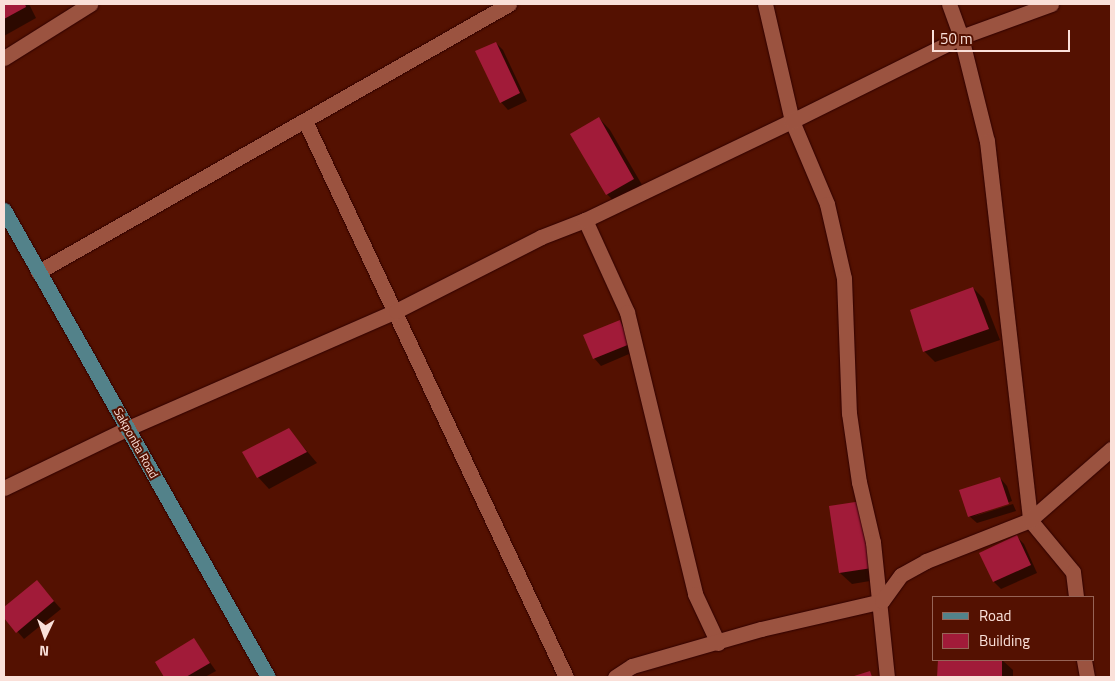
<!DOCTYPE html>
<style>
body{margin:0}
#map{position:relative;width:1115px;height:681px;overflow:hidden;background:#541101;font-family:"Titillium Web",sans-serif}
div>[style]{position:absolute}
.shadow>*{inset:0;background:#0007}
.building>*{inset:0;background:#a11b39}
.roads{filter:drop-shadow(0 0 1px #300000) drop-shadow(0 0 1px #300000)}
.minor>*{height:15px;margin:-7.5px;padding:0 7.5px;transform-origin:7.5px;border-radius:7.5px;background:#9b5340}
.major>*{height:15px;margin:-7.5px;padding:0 7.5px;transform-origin:7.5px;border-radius:7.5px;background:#53828a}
span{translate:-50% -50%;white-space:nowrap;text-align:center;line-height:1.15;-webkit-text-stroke:4px #541101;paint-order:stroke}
.street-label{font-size:12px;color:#fae0d9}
.frame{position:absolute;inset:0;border:5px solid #fae0d9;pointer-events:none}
.legend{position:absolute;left:932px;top:596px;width:162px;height:65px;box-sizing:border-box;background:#541101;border:1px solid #966457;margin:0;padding:6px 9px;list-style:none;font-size:15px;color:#fae0d9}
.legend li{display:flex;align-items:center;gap:10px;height:25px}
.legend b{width:25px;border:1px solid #966457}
.north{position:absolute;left:20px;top:611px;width:50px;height:50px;-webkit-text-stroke:4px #541101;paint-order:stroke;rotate:183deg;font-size:14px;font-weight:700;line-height:20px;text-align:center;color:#fae0d9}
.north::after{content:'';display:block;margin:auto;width:18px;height:22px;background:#fae0d9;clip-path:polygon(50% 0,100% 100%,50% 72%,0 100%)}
.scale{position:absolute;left:932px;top:30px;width:138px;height:22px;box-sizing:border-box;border:2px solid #fae0d9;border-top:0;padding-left:6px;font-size:15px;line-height:18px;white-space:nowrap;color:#fae0d9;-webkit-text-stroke:4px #541101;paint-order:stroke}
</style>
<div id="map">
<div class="shadow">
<div style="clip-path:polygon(4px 4px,29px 4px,36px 18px,4px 36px)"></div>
<div style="clip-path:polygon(496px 43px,503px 50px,527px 101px,508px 110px,501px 102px)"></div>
<div style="clip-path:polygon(599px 118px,610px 130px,645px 190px,618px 206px,607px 194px)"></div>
<div style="clip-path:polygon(973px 288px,984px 299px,1000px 340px,935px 362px,924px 351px)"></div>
<div style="clip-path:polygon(620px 321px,627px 328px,636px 351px,601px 366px,594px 358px)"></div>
<div style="clip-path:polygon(289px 430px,317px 463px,269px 489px,258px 477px)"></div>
<div style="clip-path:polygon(1000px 478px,1007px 486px,1012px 501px,972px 517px,1013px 504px,1016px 511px,977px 523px,969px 516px)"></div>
<div style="clip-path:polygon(873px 514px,882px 579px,852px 584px,840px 573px)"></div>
<div style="clip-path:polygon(1017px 537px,1024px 544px,1037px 573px,1001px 589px,994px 582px)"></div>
<div style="clip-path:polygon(37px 582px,61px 609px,24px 639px,4px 616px,4px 609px)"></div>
<div style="clip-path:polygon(194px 640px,216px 671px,205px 677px,166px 677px,157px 662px)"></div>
<div style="clip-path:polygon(939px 660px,1002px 660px,1013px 670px,1013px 677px,939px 677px)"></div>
</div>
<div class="building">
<div style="clip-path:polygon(4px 4px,25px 4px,26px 7px,4px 19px)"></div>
<div style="clip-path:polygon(496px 42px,520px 93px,500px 103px,475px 51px)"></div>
<div style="clip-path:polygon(599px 117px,634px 179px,606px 195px,570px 134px)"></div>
<div style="clip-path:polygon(973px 287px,989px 329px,923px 352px,910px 310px)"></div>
<div style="clip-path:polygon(620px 320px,630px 344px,593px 359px,583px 335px)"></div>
<div style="clip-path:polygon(289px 428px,307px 452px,257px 478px,242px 452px)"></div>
<div style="clip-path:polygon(1000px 477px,1009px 504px,968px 517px,959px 490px)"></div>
<div style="clip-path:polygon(862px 501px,872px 568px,839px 573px,829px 506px)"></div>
<div style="clip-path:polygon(1017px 535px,1031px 565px,993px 582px,979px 553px)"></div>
<div style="clip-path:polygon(37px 580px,54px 601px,16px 633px,4px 618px,4px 607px)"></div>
<div style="clip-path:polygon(194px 638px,210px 663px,186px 677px,164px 677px,155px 662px)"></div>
<div style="clip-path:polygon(938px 660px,1002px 660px,1002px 677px,937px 677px)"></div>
<div style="clip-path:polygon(870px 671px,872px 677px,851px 677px)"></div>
</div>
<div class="roads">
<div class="minor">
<div style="left:765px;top:4px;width:120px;rotate:77deg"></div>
<div style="left:792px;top:121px;width:90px;rotate:67.1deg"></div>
<div style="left:827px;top:204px;width:76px;rotate:77.1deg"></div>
<div style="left:844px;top:278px;width:135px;rotate:87.9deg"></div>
<div style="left:849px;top:413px;width:70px;rotate:81.8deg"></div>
<div style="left:859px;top:482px;width:62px;rotate:76.9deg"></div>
<div style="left:873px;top:542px;width:136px;rotate:84.1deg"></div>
<div style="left:949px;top:4px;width:35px;rotate:70deg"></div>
<div style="left:961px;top:37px;width:107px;rotate:76deg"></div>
<div style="left:987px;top:141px;width:381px;rotate:83.5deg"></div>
<div style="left:1030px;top:520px;width:67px;rotate:50.4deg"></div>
<div style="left:1073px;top:572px;width:25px;rotate:83deg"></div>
<div style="left:4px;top:58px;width:102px;rotate:-32.1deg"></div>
<div style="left:305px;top:121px;width:614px;rotate:64.85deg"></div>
<div style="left:585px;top:220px;width:101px;rotate:65.5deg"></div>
<div style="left:627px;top:312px;width:290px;rotate:76.4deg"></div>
<div style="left:695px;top:594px;width:54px;rotate:64.9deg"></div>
<div style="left:38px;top:272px;width:542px;rotate:-29.64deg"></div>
<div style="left:4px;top:488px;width:138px;rotate:-25.8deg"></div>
<div style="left:128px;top:428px;width:292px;rotate:-23.6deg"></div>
<div style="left:396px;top:311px;width:163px;rotate:-27deg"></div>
<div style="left:541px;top:237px;width:47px;rotate:-21.1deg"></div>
<div style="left:585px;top:220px;width:229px;rotate:-25.6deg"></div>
<div style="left:792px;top:121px;width:189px;rotate:-26.4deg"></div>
<div style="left:961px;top:37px;width:96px;rotate:-20.1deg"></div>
<div style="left:1084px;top:660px;width:17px;rotate:80deg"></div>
<div style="left:615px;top:677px;width:20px;rotate:-33deg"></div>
<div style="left:632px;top:666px;width:134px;rotate:-16deg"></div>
<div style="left:761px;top:629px;width:124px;rotate:-13deg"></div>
<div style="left:882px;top:601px;width:32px;rotate:-54deg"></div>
<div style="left:901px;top:575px;width:29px;rotate:-29deg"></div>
<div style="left:926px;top:561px;width:112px;rotate:-21.5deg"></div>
<div style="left:1030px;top:520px;width:108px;rotate:-41.2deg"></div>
</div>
<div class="major">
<div style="left:4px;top:210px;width:536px;rotate:60.52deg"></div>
</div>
</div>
<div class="street-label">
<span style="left:136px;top:443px;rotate:61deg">Sakponba Road</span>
</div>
<div class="frame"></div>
<ul class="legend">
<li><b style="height:6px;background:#53828a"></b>Road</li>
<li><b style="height:14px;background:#a11b39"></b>Building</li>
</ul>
<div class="north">N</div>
<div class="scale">50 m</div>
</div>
